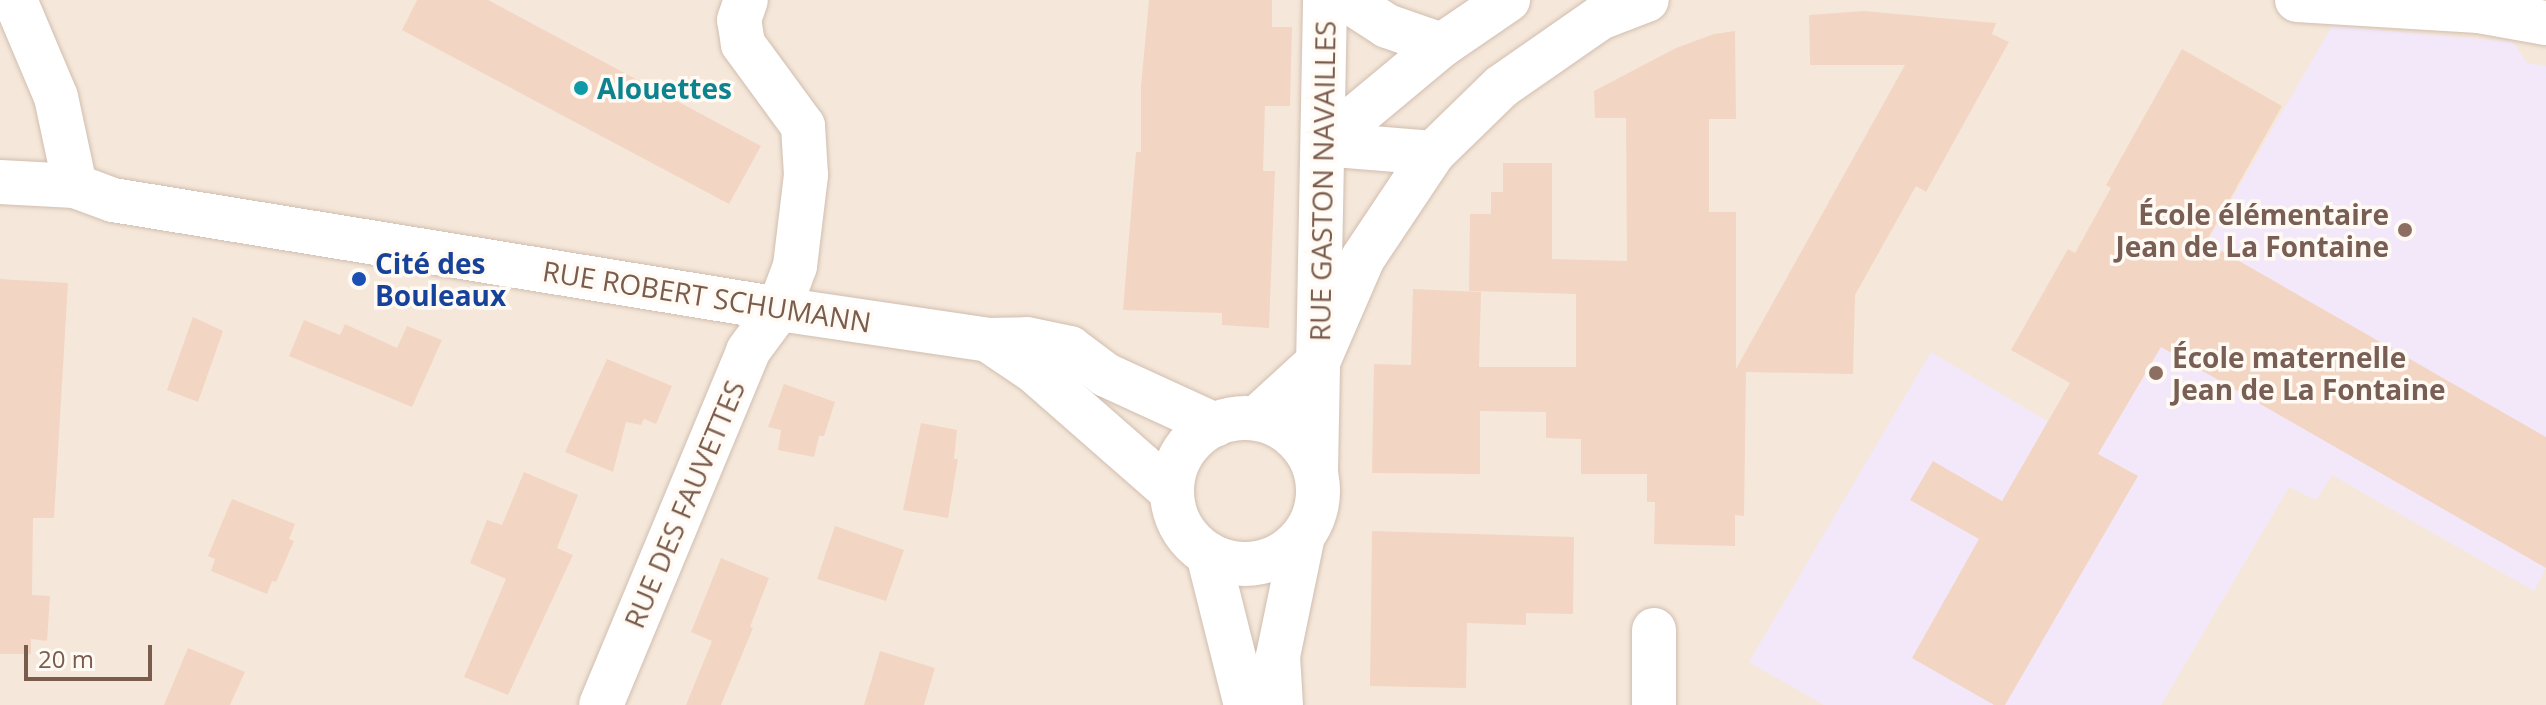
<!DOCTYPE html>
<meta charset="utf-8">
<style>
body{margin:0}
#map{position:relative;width:2546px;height:705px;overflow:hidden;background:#fdf6ec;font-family:"Open Sans",sans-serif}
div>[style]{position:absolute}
.residential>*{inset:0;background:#f5e8da}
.education>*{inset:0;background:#f3e8fa}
.building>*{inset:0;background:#f3d5c3}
.roads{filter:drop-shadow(0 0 2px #d1beb0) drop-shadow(0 0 2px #d1beb0)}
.street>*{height:44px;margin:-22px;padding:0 22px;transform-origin:22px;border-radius:22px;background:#fff}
.secondary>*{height:44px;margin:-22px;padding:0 22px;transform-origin:22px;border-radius:22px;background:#fff}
.secondary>.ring{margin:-22px;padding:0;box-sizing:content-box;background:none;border:44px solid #fff;border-radius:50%}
.dots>*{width:22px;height:22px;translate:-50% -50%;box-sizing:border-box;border:4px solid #fffaf3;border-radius:50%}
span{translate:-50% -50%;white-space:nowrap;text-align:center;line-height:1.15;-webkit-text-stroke:7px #fffaf3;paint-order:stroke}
.culture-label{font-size:28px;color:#0d838f;font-weight:700}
.left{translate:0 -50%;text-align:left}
.street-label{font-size:28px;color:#7a5c4d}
.education-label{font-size:28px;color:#785e54;font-weight:700}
.right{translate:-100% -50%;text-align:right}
.transit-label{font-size:28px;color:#164399;font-weight:700}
.scale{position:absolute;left:24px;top:645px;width:128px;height:36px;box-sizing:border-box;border:4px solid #7a5c4d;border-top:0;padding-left:10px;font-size:24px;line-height:28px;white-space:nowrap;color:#7a5c4d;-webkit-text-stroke:6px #fffaf3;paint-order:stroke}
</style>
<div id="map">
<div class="residential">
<div style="clip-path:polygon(0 0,2546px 0,2546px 705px,0 705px)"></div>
</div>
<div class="education">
<div style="clip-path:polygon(2332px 26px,2513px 42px,2527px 63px,2546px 66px,2546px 568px,2534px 591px,2332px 475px,2316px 500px,2289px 487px,2161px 705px,1824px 705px,1749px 662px,1931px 352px,2089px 446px)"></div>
</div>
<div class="building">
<div style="clip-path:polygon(417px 0,488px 0,761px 146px,729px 204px,402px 30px)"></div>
<div style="clip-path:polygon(1149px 0,1272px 0,1272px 27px,1292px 27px,1290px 106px,1265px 106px,1263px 171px,1275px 171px,1269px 328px,1222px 325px,1222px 313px,1123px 310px,1136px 152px,1141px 152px,1141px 86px)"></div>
<div style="clip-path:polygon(1864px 11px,1996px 23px,1992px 34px,2009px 42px,1926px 192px,1916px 186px,1855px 295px,1853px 374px,1746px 372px,1744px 516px,1735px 515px,1735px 546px,1654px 544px,1655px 502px,1647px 502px,1647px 474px,1581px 474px,1581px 439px,1546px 438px,1546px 412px,1480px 411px,1480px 474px,1372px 473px,1374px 364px,1411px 365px,1413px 289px,1481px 292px,1479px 367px,1576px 367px,1576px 294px,1469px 291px,1470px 214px,1491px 214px,1491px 192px,1503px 192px,1503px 163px,1552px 163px,1552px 259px,1627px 261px,1626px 118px,1595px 118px,1594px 91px,1676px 48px,1714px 34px,1735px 31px,1736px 119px,1709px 119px,1709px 212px,1736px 212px,1736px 369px,1905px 65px,1810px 65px,1809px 15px)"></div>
<div style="clip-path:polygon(2182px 49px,2282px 106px,2206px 242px,2546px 437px,2546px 568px,2161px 347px,2098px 454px,2138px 476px,2005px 705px,1994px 705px,1912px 658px,1979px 539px,1910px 500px,1933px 461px,2002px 501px,2070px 383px,2011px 350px,2068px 249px,2075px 253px,2111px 188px,2106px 185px)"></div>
<div style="clip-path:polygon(0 279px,68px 283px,54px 518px,33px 518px,32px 595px,50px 596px,47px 641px,31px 639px,31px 654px,0 654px)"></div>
<div style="clip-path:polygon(193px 317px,223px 331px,198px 402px,167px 390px)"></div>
<div style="clip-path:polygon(304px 320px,340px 335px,345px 324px,397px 348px,407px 326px,442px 340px,412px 407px,289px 356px)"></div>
<div style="clip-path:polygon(607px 359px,672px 386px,656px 424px,644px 419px,641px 425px,626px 422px,613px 472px,565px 452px)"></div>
<div style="clip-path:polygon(784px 384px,835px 402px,824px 436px,819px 436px,814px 457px,778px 450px,781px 430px,768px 427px)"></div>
<div style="clip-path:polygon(921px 423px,957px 430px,954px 459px,958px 459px,948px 518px,903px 510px)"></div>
<div style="clip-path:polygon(524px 472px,578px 495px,557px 548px,573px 555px,508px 695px,464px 677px,506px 579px,470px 563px,487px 520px,502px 525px)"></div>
<div style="clip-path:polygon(232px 499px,295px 524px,289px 539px,294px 541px,276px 582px,272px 581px,267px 594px,211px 571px,215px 559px,208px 556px)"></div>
<div style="clip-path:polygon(835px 526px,904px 550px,886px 601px,817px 579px)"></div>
<div style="clip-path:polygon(1372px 531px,1574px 537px,1573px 614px,1526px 613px,1526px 625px,1467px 623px,1466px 688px,1370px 686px)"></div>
<div style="clip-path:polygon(721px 558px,769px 578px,750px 627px,753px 628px,721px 705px,686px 705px,712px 641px,691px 632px)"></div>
<div style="clip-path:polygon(188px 648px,245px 672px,230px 705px,164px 705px)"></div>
<div style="clip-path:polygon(880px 651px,935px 668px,924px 705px,864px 705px)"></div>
</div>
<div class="roads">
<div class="street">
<div style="left:15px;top:0;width:105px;rotate:67.1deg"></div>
<div style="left:56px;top:97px;width:91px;rotate:77.9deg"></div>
<div style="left:1258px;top:417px;width:81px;rotate:-42.5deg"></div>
<div style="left:1316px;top:471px;width:471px;rotate:-88.9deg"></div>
<div style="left:1654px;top:630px;width:75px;rotate:90deg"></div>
<div style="left:601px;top:705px;width:383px;rotate:-67.4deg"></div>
<div style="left:748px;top:351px;width:52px;rotate:-53.6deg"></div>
<div style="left:779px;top:309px;width:46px;rotate:-69.6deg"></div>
<div style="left:795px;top:266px;width:92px;rotate:-83.1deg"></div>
<div style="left:806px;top:175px;width:49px;rotate:-93.5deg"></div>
<div style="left:803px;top:126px;width:102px;rotate:-126.2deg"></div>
<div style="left:743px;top:44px;width:24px;rotate:-99deg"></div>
<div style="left:739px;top:20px;width:21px;rotate:-71deg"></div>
</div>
<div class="secondary">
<div style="left:1347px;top:0;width:48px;rotate:33deg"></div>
<div style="left:1387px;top:26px;width:58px;rotate:19.1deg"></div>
<div style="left:2297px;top:0;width:182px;rotate:3.5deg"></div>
<div style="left:2479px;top:11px;width:68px;rotate:10.2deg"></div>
<div style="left:1323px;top:144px;width:155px;rotate:-39.8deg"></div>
<div style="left:1442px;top:45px;width:80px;rotate:-34.3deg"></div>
<div style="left:1323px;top:144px;width:110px;rotate:4.7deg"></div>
<div style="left:0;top:182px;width:75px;rotate:3.1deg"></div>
<div style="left:75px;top:186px;width:40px;rotate:20.2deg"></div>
<div style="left:113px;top:200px;width:675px;rotate:9.29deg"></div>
<div style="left:779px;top:309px;width:211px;rotate:8.4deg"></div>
<div style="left:988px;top:340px;width:39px;rotate:-1deg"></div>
<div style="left:1027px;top:339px;width:44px;rotate:11.8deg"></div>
<div style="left:1070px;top:348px;width:45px;rotate:36.9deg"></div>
<div style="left:1106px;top:375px;width:120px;rotate:24.6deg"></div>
<div style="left:988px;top:340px;width:55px;rotate:34deg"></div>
<div style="left:1034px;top:371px;width:181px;rotate:41.2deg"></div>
<div style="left:1318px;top:362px;width:113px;rotate:-66.6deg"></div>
<div style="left:1363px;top:258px;width:126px;rotate:-56.3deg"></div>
<div style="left:1433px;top:153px;width:96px;rotate:-44.2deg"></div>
<div style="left:1502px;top:86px;width:119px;rotate:-34.8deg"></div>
<div style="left:1600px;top:18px;width:50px;rotate:-21deg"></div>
<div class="ring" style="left:1172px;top:418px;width:102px;height:102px"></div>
<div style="left:1208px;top:554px;width:156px;rotate:75.9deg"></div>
<div style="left:1281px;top:705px;width:49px;rotate:-93.5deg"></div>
<div style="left:1278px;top:656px;width:118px;rotate:-78.3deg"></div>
</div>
</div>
<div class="dots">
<div style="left:581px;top:88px;background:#0f9aa8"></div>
<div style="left:2405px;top:230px;background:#8d6e63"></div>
<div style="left:359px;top:279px;background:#1a4fb4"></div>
<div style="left:2156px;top:373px;background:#8d6e63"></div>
</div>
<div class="culture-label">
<span class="left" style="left:597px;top:88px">Alouettes</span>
</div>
<div class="street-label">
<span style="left:1322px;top:181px;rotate:-89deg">RUE GASTON NAVAILLES</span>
<span style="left:707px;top:296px;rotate:9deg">RUE ROBERT SCHUMANN</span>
<span style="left:684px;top:504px;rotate:-67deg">RUE DES FAUVETTES</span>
</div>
<div class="education-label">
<span class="right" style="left:2389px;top:230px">École élémentaire<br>Jean de La Fontaine</span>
<span class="left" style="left:2172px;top:373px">École maternelle<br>Jean de La Fontaine</span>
</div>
<div class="transit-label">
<span class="left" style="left:375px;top:279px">Cité des<br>Bouleaux</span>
</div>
<div class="scale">20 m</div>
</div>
